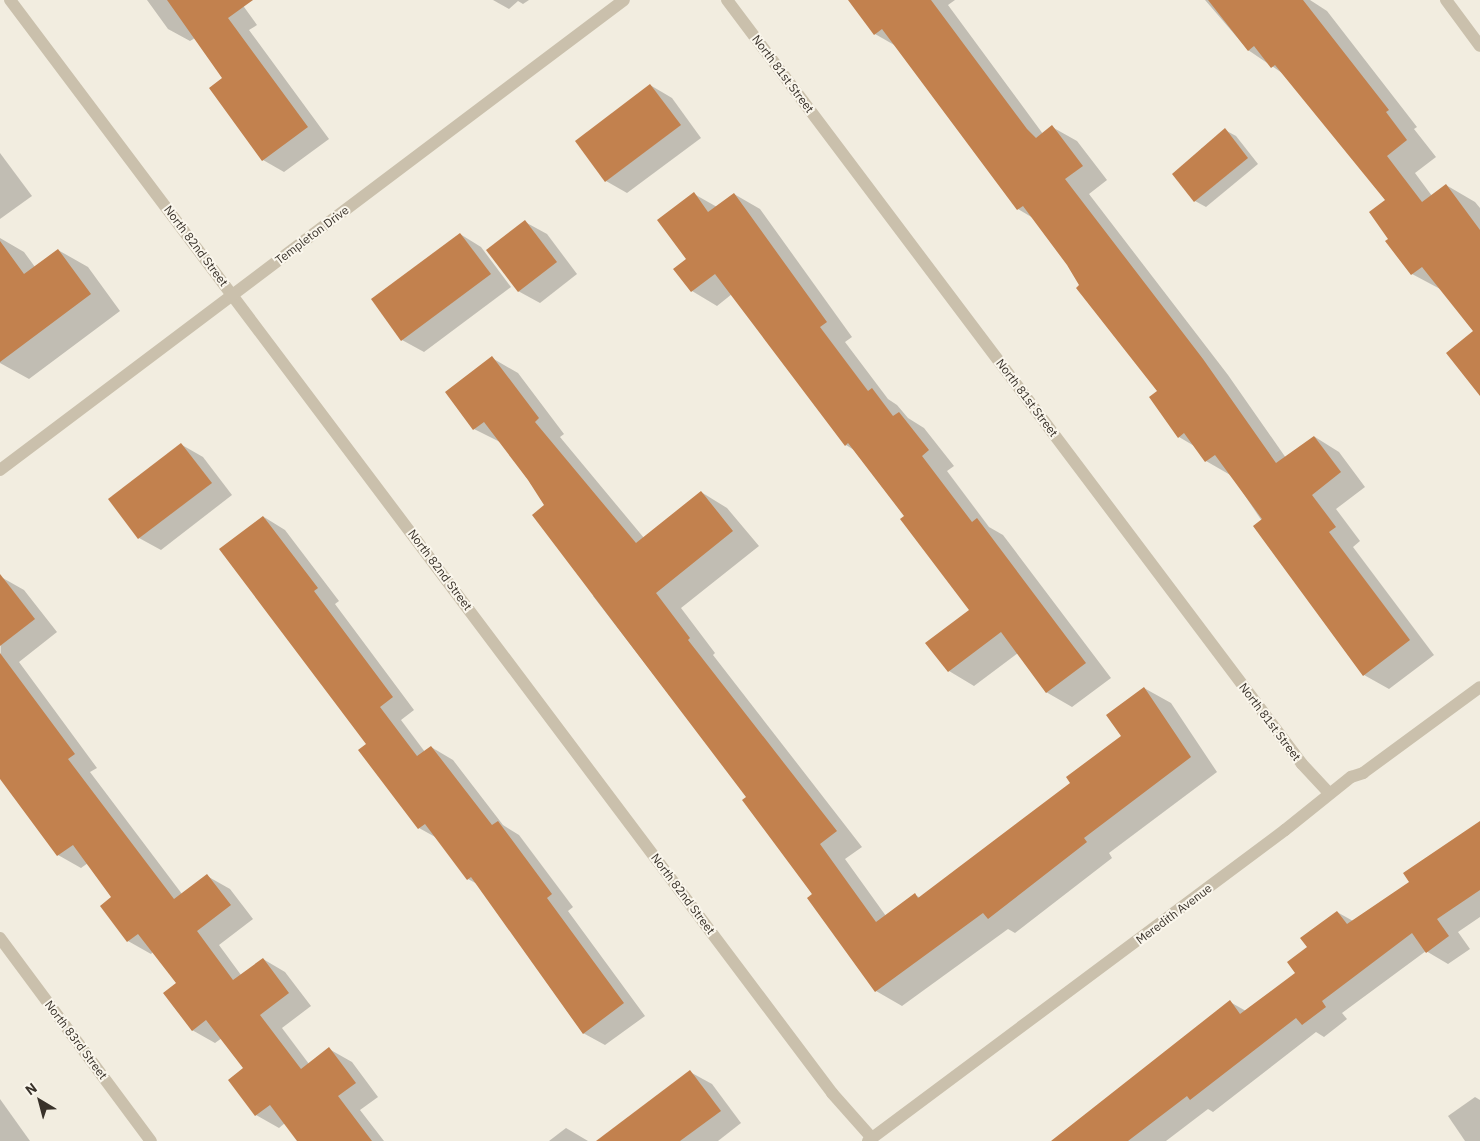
<!DOCTYPE html>
<style>
body{margin:0}
#map{position:relative;width:1480px;height:1141px;overflow:hidden;background:#f2ede0;font-family:"IBM Plex Sans",sans-serif}
div>[style]{position:absolute}
.shadow>*{inset:0;background:#0003}
.building>*{inset:0;background:#c2814e}
.minor>*{height:12px;margin:-6px;padding:0 6px;transform-origin:6px;border-radius:6px;background:#cac0ac}
span{translate:-50% -50%;white-space:nowrap;text-align:center;line-height:1.15;-webkit-text-stroke:4px #faf6ec;paint-order:stroke}
.street-label{font-size:12px;color:#39322a}
.north{position:absolute;left:15px;top:1076px;width:50px;height:50px;-webkit-text-stroke:4px #faf6ec;paint-order:stroke;rotate:323deg;font-size:14px;font-weight:700;line-height:20px;text-align:center;color:#39322a}
.north::after{content:'';display:block;margin:auto;width:18px;height:22px;background:#39322a;clip-path:polygon(50% 0,100% 100%,50% 72%,0 100%)}
</style>
<div id="map">
<div class="shadow">
<div style="clip-path:polygon(147px 0,239px 0,257px 25px,249px 30px,329px 139px,284px 172px,263px 160px,224px 79px,195px 38px,190px 41px,168px 29px)"></div>
<div style="clip-path:polygon(493px 0,529px 0,523px 4px,518px 1px,509px 9px)"></div>
<div style="clip-path:polygon(850px 0,955px 0,948px 5px,1043px 134px,1052px 127px,1077px 141px,1107px 180px,1089px 194px,1228px 375px,1286px 458px,1315px 437px,1339px 452px,1365px 487px,1336px 509px,1360px 541px,1353px 547px,1434px 655px,1389px 689px,1364px 675px,1232px 476px,1206px 461px,1196px 447px,1179px 437px,1151px 398px,1159px 391px,1068px 264px,1033px 218px,1018px 209px,896px 46px,875px 34px)"></div>
<div style="clip-path:polygon(1205px 0,1310px 0,1327px 11px,1417px 127px,1414px 129px,1436px 157px,1415px 173px,1432px 196px,1446px 185px,1475px 202px,1480px 208px,1480px 391px,1474px 332px,1442px 290px,1412px 274px,1371px 212px,1387px 200px,1285px 75px,1248px 50px)"></div>
<div style="clip-path:polygon(650px 85px,672px 98px,701px 138px,627px 193px,606px 181px)"></div>
<div style="clip-path:polygon(1225px 130px,1236px 136px,1258px 164px,1206px 207px,1195px 201px,1201px 149px)"></div>
<div style="clip-path:polygon(0 153px,32px 196px,0 219px)"></div>
<div style="clip-path:polygon(694px 194px,717px 207px,734px 194px,760px 209px,852px 337px,845px 342px,888px 399px,897px 405px,908px 418px,924px 428px,954px 466px,947px 471px,989px 527px,1003px 535px,1111px 678px,1072px 707px,1046px 692px,1018px 653px,974px 686px,949px 671px,971px 610px,906px 517px,854px 450px,846px 445px,732px 294px,717px 306px,692px 291px,688px 259px)"></div>
<div style="clip-path:polygon(525px 222px,547px 234px,577px 274px,540px 303px,518px 291px)"></div>
<div style="clip-path:polygon(460px 234px,481px 247px,511px 287px,424px 352px,402px 340px)"></div>
<div style="clip-path:polygon(0 238px,24px 252px,35px 267px,58px 250px,88px 267px,120px 311px,29px 379px,0 363px)"></div>
<div style="clip-path:polygon(492px 358px,518px 373px,564px 434px,560px 437px,644px 538px,701px 492px,727px 508px,759px 546px,681px 608px,715px 653px,713px 655px,862px 847px,845px 859px,886px 916px,915px 895px,921px 898px,1072px 783px,1123px 736px,1144px 688px,1171px 703px,1217px 772px,1109px 853px,1112px 858px,1015px 933px,1008px 929px,902px 1006px,876px 991px,748px 797px,593px 596px,595px 595px,546px 505px,502px 443px,474px 429px)"></div>
<div style="clip-path:polygon(182px 445px,203px 457px,232px 495px,161px 550px,139px 538px)"></div>
<div style="clip-path:polygon(264px 517px,285px 530px,339px 601px,335px 604px,414px 710px,401px 720px,425px 752px,431px 747px,453px 760px,503px 825px,519px 835px,573px 907px,568px 911px,645px 1016px,605px 1045px,583px 1033px,479px 885px,468px 879px,437px 838px,419px 828px,368px 744px)"></div>
<div style="clip-path:polygon(1px 577px,24px 590px,57px 632px,19px 662px,97px 768px,90px 772px,182px 894px,207px 876px,230px 889px,253px 919px,219px 945px,241px 975px,263px 959px,285px 972px,311px 1006px,282px 1028px,309px 1064px,329px 1049px,352px 1062px,378px 1097px,360px 1110px,384px 1141px,299px 1141px,285px 1123px,279px 1128px,256px 1115px,245px 1069px,222px 1038px,215px 1043px,192px 1030px,178px 983px,153px 952px,151px 954px,128px 941px,113px 897px,88px 863px,81px 868px,58px 855px,0 771px)"></div>
<div style="clip-path:polygon(1480px 823px,1480px 917px,1458px 932px,1470px 949px,1448px 964px,1426px 951px,1342px 1013px,1347px 1019px,1324px 1037px,1316px 1032px,1213px 1112px,1208px 1109px,1166px 1141px,1053px 1141px,1230px 1002px,1246px 1011px,1297px 973px,1309px 948px,1337px 912px,1353px 921px,1411px 882px)"></div>
<div style="clip-path:polygon(690px 1072px,712px 1084px,741px 1123px,718px 1141px,632px 1141px)"></div>
<div style="clip-path:polygon(1475px 1097px,1480px 1100px,1480px 1141px,1465px 1141px,1448px 1116px)"></div>
<div style="clip-path:polygon(0 1099px,30px 1141px,0 1141px)"></div>
<div style="clip-path:polygon(566px 1128px,588px 1141px,549px 1141px)"></div>
</div>
<div class="building">
<div style="clip-path:polygon(167px 0,253px 0,228px 18px,308px 127px,262px 161px,209px 88px,222px 78px)"></div>
<div style="clip-path:polygon(848px 0,931px 0,1027px 129px,1036px 138px,1052px 125px,1083px 166px,1065px 179px,1203px 359px,1276px 463px,1314px 436px,1341px 472px,1312px 495px,1336px 527px,1329px 532px,1410px 640px,1363px 676px,1253px 526px,1262px 519px,1215px 455px,1205px 462px,1184px 433px,1178px 438px,1149px 397px,1157px 391px,1076px 288px,1079px 285px,1067px 265px,1023px 206px,1017px 210px,882px 29px,874px 35px)"></div>
<div style="clip-path:polygon(1208px 0,1303px 0,1389px 110px,1386px 112px,1407px 140px,1387px 156px,1422px 202px,1446px 184px,1480px 230px,1480px 396px,1446px 353px,1473px 331px,1422px 267px,1411px 275px,1385px 241px,1388px 239px,1369px 212px,1385px 200px,1275px 65px,1271px 68px,1254px 46px,1248px 51px)"></div>
<div style="clip-path:polygon(650px 84px,681px 125px,605px 182px,575px 141px)"></div>
<div style="clip-path:polygon(1225px 128px,1248px 158px,1194px 202px,1172px 174px)"></div>
<div style="clip-path:polygon(694px 192px,708px 212px,734px 193px,827px 322px,820px 327px,868px 391px,872px 388px,893px 416px,899px 412px,929px 450px,922px 456px,972px 522px,977px 518px,1086px 663px,1046px 693px,1001px 632px,948px 672px,925px 643px,969px 610px,900px 519px,904px 516px,848px 443px,845px 446px,715px 274px,691px 292px,673px 269px,686px 259px,657px 220px)"></div>
<div style="clip-path:polygon(525px 220px,557px 262px,518px 292px,486px 250px)"></div>
<div style="clip-path:polygon(460px 233px,491px 274px,401px 341px,371px 299px)"></div>
<div style="clip-path:polygon(0 241px,24px 274px,58px 249px,91px 294px,0 362px)"></div>
<div style="clip-path:polygon(492px 356px,539px 418px,535px 422px,636px 543px,701px 491px,733px 531px,656px 593px,690px 638px,688px 640px,837px 831px,820px 844px,876px 922px,915px 893px,918px 898px,1070px 783px,1066px 777px,1121px 736px,1106px 715px,1144px 687px,1191px 757px,1084px 838px,1087px 842px,988px 919px,983px 913px,875px 992px,807px 898px,812px 894px,742px 800px,746px 797px,532px 515px,544px 505px,528px 480px,484px 422px,473px 430px,445px 392px)"></div>
<div style="clip-path:polygon(181px 443px,212px 483px,138px 539px,108px 499px)"></div>
<div style="clip-path:polygon(263px 516px,318px 588px,314px 591px,393px 697px,380px 707px,417px 756px,431px 746px,492px 825px,498px 821px,552px 894px,547px 898px,624px 1003px,583px 1034px,471px 877px,467px 880px,425px 824px,418px 829px,358px 750px,366px 744px,219px 549px)"></div>
<div style="clip-path:polygon(0 574px,35px 619px,0 646px)"></div>
<div style="clip-path:polygon(0 653px,75px 754px,68px 759px,174px 899px,207px 874px,231px 905px,197px 931px,233px 980px,263px 958px,289px 993px,260px 1015px,301px 1069px,329px 1047px,356px 1083px,338px 1096px,372px 1141px,297px 1141px,270px 1105px,255px 1116px,228px 1080px,243px 1068px,206px 1020px,192px 1031px,163px 993px,176px 983px,138px 934px,127px 942px,100px 906px,111px 897px,73px 845px,57px 856px,0 779px)"></div>
<div style="clip-path:polygon(1480px 821px,1480px 890px,1437px 919px,1449px 936px,1426px 953px,1412px 933px,1322px 1001px,1326px 1007px,1302px 1025px,1296px 1018px,1190px 1100px,1187px 1096px,1128px 1141px,1051px 1141px,1230px 1000px,1240px 1014px,1295px 973px,1287px 962px,1307px 947px,1300px 938px,1337px 911px,1347px 924px,1409px 882px,1403px 873px)"></div>
<div style="clip-path:polygon(690px 1070px,721px 1111px,680px 1141px,596px 1141px)"></div>
</div>
<div class="minor">
<div style="left:10px;top:0;width:1368px;rotate:53.05deg"></div>
<div style="left:832px;top:1093px;width:60px;rotate:48.4deg"></div>
<div style="left:727px;top:0;width:956px;rotate:53.03deg"></div>
<div style="left:1302px;top:764px;width:40px;rotate:47deg"></div>
<div style="left:1446px;top:0;width:57px;rotate:53.5deg"></div>
<div style="left:0;top:470px;width:781px;rotate:-36.99deg"></div>
<div style="left:0;top:938px;width:253px;rotate:53.4deg"></div>
<div style="left:868px;top:1141px;width:520px;rotate:-36.72deg"></div>
<div style="left:1285px;top:830px;width:85px;rotate:-38.8deg"></div>
<div style="left:1351px;top:777px;width:13px;rotate:-18deg"></div>
<div style="left:1363px;top:773px;width:145px;rotate:-36.3deg"></div>
</div>
<div class="street-label">
<span style="left:783px;top:74px;rotate:53deg">North 81st Street</span>
<span style="left:312px;top:235px;rotate:-37deg">Templeton Drive</span>
<span style="left:196px;top:246px;rotate:53deg">North 82nd Street</span>
<span style="left:1027px;top:398px;rotate:53deg">North 81st Street</span>
<span style="left:440px;top:570px;rotate:53deg">North 82nd Street</span>
<span style="left:1270px;top:722px;rotate:53deg">North 81st Street</span>
<span style="left:683px;top:894px;rotate:53deg">North 82nd Street</span>
<span style="left:1174px;top:914px;rotate:-37deg">Meredith Avenue</span>
<span style="left:76px;top:1040px;rotate:53deg">North 83rd Street</span>
</div>
<div class="north">N</div>
</div>
